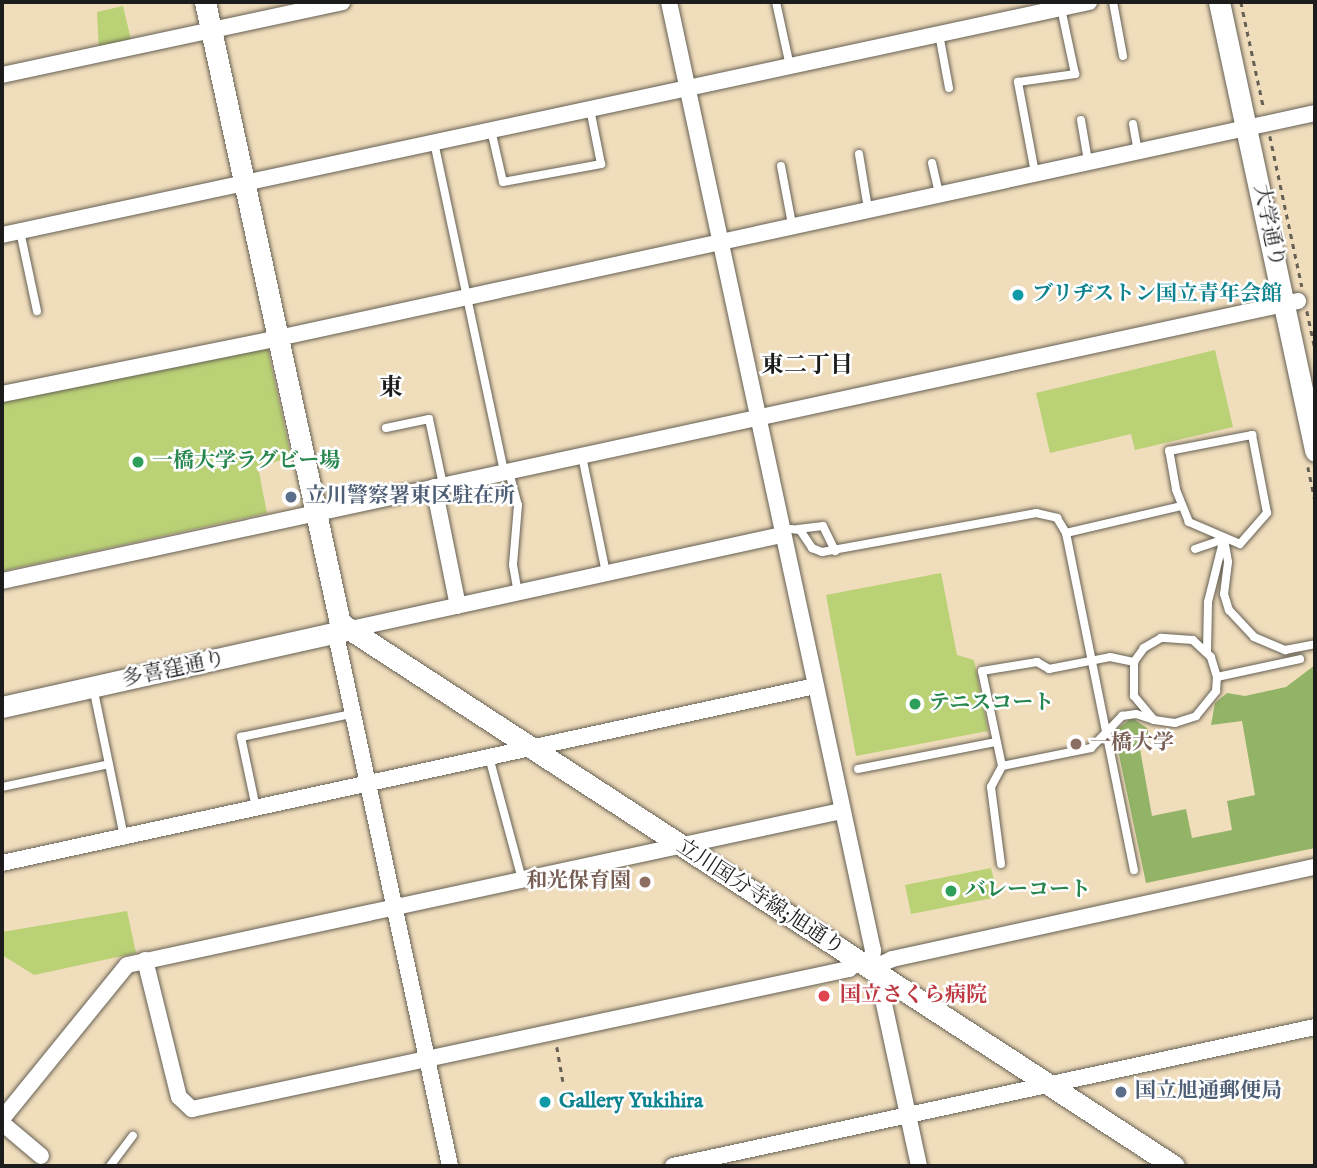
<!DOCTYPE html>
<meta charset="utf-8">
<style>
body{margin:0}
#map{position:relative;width:1317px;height:1168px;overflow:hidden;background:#f0ddbc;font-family:"IM FELL English","Noto Serif JP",serif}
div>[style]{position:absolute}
.green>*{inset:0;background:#bad176}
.forest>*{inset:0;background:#93b367}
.path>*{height:2.5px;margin-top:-1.25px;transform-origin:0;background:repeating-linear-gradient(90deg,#666054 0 5px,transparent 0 10px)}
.roads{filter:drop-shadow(0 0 2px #666054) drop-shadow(0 0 2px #666054)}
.lane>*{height:8px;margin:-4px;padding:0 4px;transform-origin:4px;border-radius:4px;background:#fff}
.street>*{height:16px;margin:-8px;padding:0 8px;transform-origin:8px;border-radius:8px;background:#fff}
.secondary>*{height:21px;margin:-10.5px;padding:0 10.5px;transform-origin:10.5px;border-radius:10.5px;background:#fff}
.dots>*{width:19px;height:19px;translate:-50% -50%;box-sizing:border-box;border:4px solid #fff;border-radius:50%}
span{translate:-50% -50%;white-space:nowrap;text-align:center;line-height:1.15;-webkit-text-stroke:5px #fff;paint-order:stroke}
.street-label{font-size:21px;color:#1c1c1c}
.culture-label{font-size:21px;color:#0d838f;font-weight:700}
.left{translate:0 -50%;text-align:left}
.leisure-label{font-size:21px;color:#27864d;font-weight:700}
.service-label{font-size:21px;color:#4e5e75;font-weight:700}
.education-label{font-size:21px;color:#785e54;font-weight:700}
.right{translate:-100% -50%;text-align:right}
.health-label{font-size:21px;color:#be3a42;font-weight:700}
.neighbourhood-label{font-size:23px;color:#1c1c1c;font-weight:700}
.quarter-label{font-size:24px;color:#1c1c1c;font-weight:700}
.frame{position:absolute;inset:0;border:4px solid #1c1c1c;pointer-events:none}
</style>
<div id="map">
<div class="green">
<div style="clip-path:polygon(123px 6px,132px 44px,99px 51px,97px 12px)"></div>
<div style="clip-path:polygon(267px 346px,291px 457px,258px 467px,267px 513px,2px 571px,2px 400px)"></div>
<div style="clip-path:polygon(1215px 350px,1233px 427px,1135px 450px,1131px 434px,1050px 453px,1036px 393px)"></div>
<div style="clip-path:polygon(941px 573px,957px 655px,974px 660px,988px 731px,856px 756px,826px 595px)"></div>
<div style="clip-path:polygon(991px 868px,998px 897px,911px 914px,905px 885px)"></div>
<div style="clip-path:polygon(127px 911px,136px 953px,34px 975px,2px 955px,2px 932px)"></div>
</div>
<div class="forest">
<div style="clip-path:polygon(1315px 665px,1315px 848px,1146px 883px,1114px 731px,1132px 718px,1147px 728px,1149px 736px,1138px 738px,1152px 816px,1186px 809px,1192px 838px,1232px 830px,1227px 801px,1255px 795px,1242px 721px,1211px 725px,1215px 703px,1227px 693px,1245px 696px,1286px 687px)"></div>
</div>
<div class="path">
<div style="left:1241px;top:2px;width:109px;rotate:77.9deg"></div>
<div style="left:1270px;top:136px;width:154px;rotate:78deg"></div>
<div style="left:1307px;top:311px;width:38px;rotate:78deg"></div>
<div style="left:1308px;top:467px;width:35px;rotate:78deg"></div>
<div style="left:557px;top:1047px;width:35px;rotate:80deg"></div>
</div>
<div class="roads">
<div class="lane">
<div style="left:776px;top:2px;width:66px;rotate:77.7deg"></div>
<div style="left:1113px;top:2px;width:55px;rotate:79.5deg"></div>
<div style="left:939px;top:34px;width:55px;rotate:79.5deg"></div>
<div style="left:1081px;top:120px;width:42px;rotate:80.3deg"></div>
<div style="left:1133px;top:124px;width:27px;rotate:80deg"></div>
<div style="left:491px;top:130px;width:53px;rotate:77deg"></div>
<div style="left:503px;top:182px;width:100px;rotate:-10.4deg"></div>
<div style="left:601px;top:164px;width:56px;rotate:-101.3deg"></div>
<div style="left:434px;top:142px;width:337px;rotate:78deg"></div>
<div style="left:859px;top:154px;width:56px;rotate:80.7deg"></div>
<div style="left:932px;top:163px;width:31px;rotate:77deg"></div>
<div style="left:781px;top:166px;width:59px;rotate:79.3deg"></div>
<div style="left:1035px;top:173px;width:93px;rotate:-100.6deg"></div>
<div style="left:1018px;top:82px;width:58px;rotate:-8deg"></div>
<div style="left:1075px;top:74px;width:67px;rotate:-102deg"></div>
<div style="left:20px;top:231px;width:82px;rotate:78deg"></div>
<div style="left:386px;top:428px;width:44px;rotate:-11.8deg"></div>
<div style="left:429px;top:419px;width:67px;rotate:78deg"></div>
<div style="left:1252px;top:435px;width:79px;rotate:79.1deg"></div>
<div style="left:1267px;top:513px;width:41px;rotate:131.1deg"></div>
<div style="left:1240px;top:544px;width:56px;rotate:-156.7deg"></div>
<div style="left:1189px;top:522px;width:35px;rotate:-112deg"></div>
<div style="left:1176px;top:489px;width:39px;rotate:-100deg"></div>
<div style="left:1169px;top:451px;width:85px;rotate:-10.9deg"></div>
<div style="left:582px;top:456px;width:119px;rotate:78.4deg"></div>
<div style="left:509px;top:472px;width:34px;rotate:75deg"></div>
<div style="left:518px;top:505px;width:60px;rotate:94.8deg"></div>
<div style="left:513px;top:565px;width:28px;rotate:80deg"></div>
<div style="left:791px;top:529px;width:9px;rotate:6deg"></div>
<div style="left:800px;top:530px;width:22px;rotate:56deg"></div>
<div style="left:812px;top:548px;width:11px;rotate:22deg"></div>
<div style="left:822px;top:552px;width:218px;rotate:-10.3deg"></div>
<div style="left:1036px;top:513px;width:22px;rotate:13deg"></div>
<div style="left:1057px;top:518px;width:17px;rotate:59deg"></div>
<div style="left:1066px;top:533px;width:344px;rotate:78.6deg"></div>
<div style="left:798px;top:529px;width:25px;rotate:-7deg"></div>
<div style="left:823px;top:526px;width:28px;rotate:64deg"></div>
<div style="left:1066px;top:533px;width:118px;rotate:-13.2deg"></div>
<div style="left:1195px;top:549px;width:31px;rotate:-19deg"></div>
<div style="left:1224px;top:539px;width:23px;rotate:80deg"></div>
<div style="left:1228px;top:562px;width:32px;rotate:97deg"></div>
<div style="left:1224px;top:594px;width:17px;rotate:73deg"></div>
<div style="left:1229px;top:610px;width:37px;rotate:47deg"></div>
<div style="left:1254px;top:637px;width:34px;rotate:23deg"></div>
<div style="left:1285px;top:650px;width:31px;rotate:-11deg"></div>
<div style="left:1207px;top:651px;width:49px;rotate:-88.8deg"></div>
<div style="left:1208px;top:602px;width:62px;rotate:-76deg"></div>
<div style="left:1217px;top:677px;width:85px;rotate:-12.2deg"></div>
<div style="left:93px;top:687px;width:153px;rotate:78.3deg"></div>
<div style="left:489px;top:757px;width:126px;rotate:74.9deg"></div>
<div style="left:1002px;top:766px;width:91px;rotate:-11.4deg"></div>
<div style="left:1091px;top:748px;width:45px;rotate:-45.9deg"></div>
<div style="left:1122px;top:716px;width:14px;rotate:-8deg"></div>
<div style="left:1136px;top:714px;width:19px;rotate:18deg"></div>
<div style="left:1154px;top:720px;width:21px;rotate:8deg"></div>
<div style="left:1175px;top:723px;width:22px;rotate:-18deg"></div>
<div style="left:1196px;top:716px;width:32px;rotate:-51deg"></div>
<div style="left:1216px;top:691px;width:14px;rotate:-86deg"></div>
<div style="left:1217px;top:677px;width:21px;rotate:-107deg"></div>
<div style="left:1211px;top:657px;width:25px;rotate:-137deg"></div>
<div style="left:1193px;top:640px;width:32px;rotate:-176deg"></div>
<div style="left:1161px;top:638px;width:20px;rotate:150deg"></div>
<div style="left:1144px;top:648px;width:17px;rotate:126deg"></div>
<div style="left:1134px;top:662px;width:34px;rotate:90deg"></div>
<div style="left:1134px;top:696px;width:31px;rotate:50deg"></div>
<div style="left:858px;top:769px;width:141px;rotate:-11.1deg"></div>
<div style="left:2px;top:787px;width:109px;rotate:-12.1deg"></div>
<div style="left:256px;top:808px;width:73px;rotate:-101.9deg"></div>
<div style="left:241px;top:737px;width:112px;rotate:-11.8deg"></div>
<div style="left:1001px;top:864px;width:78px;rotate:-97.4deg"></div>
<div style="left:991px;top:787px;width:24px;rotate:-62deg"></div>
<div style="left:1002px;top:766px;width:97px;rotate:-101.9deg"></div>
<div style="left:982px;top:671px;width:56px;rotate:-9.3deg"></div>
<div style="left:1037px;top:662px;width:14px;rotate:30deg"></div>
<div style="left:1049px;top:669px;width:62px;rotate:-11.1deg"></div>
<div style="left:1110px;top:657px;width:25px;rotate:12deg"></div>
<div style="left:110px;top:1166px;width:38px;rotate:-53deg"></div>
</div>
<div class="street">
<div style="left:669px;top:2px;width:970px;rotate:77.86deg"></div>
<div style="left:873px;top:950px;width:19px;rotate:96deg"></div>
<div style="left:2px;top:75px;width:348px;rotate:-12.1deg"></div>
<div style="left:2px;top:235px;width:1112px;rotate:-12.1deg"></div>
<div style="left:2px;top:394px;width:272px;rotate:-11.4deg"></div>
<div style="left:269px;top:340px;width:1070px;rotate:-12.24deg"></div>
<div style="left:434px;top:487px;width:121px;rotate:78.6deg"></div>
<div style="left:2px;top:581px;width:1326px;rotate:-12.19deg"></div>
<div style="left:346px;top:630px;width:446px;rotate:-12.3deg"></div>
<div style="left:336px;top:635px;width:543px;rotate:77.88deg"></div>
<div style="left:2px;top:863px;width:832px;rotate:-12.28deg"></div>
<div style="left:145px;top:960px;width:141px;rotate:76.1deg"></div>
<div style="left:179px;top:1097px;width:18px;rotate:43deg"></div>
<div style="left:192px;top:1109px;width:672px;rotate:-12.03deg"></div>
<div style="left:849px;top:969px;width:13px;rotate:-39deg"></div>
<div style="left:871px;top:969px;width:23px;rotate:-25deg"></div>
<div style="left:892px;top:959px;width:433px;rotate:-12.3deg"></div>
<div style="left:882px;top:976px;width:14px;rotate:94deg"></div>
<div style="left:881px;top:990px;width:180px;rotate:77.8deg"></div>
<div style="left:2px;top:1119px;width:198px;rotate:-50.9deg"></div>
<div style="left:127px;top:965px;width:730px;rotate:-12.17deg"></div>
<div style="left:2px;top:1123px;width:51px;rotate:40.2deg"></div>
<div style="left:673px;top:1166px;width:657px;rotate:-12.22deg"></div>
</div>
<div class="secondary">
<div style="left:205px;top:2px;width:636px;rotate:77.74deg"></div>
<div style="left:340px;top:623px;width:995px;rotate:33.07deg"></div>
<div style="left:1219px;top:2px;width:459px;rotate:77.9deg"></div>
<div style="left:2px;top:707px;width:353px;rotate:-12.6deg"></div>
</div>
</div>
<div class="dots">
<div style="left:1018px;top:295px;background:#0f9aa8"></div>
<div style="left:138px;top:462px;background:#2e9e5b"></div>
<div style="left:291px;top:497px;background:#5c6f8a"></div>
<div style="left:915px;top:704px;background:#2e9e5b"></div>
<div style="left:1076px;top:744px;background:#8d6e63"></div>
<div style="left:645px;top:882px;background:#8d6e63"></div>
<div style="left:951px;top:891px;background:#2e9e5b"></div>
<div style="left:824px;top:996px;background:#e0444e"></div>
<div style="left:1121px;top:1092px;background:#5c6f8a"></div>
<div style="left:545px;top:1102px;background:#0f9aa8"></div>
</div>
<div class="street-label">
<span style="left:1268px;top:226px;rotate:78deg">大学通り</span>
<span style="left:174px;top:670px;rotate:-12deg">多喜窪通り</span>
<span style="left:760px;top:898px;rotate:33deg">立川国分寺線;旭通り</span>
</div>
<div class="culture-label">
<span class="left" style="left:1032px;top:295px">ブリヂストン国立青年会館</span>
<span class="left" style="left:559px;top:1102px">Gallery Yukihira</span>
</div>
<div class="leisure-label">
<span class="left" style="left:152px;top:462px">一橋大学ラグビー場</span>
<span class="left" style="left:929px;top:704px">テニスコート</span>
<span class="left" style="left:965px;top:891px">バレーコート</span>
</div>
<div class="service-label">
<span class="left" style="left:305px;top:497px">立川警察署東区駐在所</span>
<span class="left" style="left:1135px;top:1092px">国立旭通郵便局</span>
</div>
<div class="education-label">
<span class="left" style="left:1090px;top:744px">一橋大学</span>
<span class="right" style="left:631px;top:882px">和光保育園</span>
</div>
<div class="health-label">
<span class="left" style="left:840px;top:996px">国立さくら病院</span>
</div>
<div class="neighbourhood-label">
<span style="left:807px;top:366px">東二丁目</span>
</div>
<div class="quarter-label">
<span style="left:391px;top:389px">東</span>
</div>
<div class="frame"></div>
</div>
